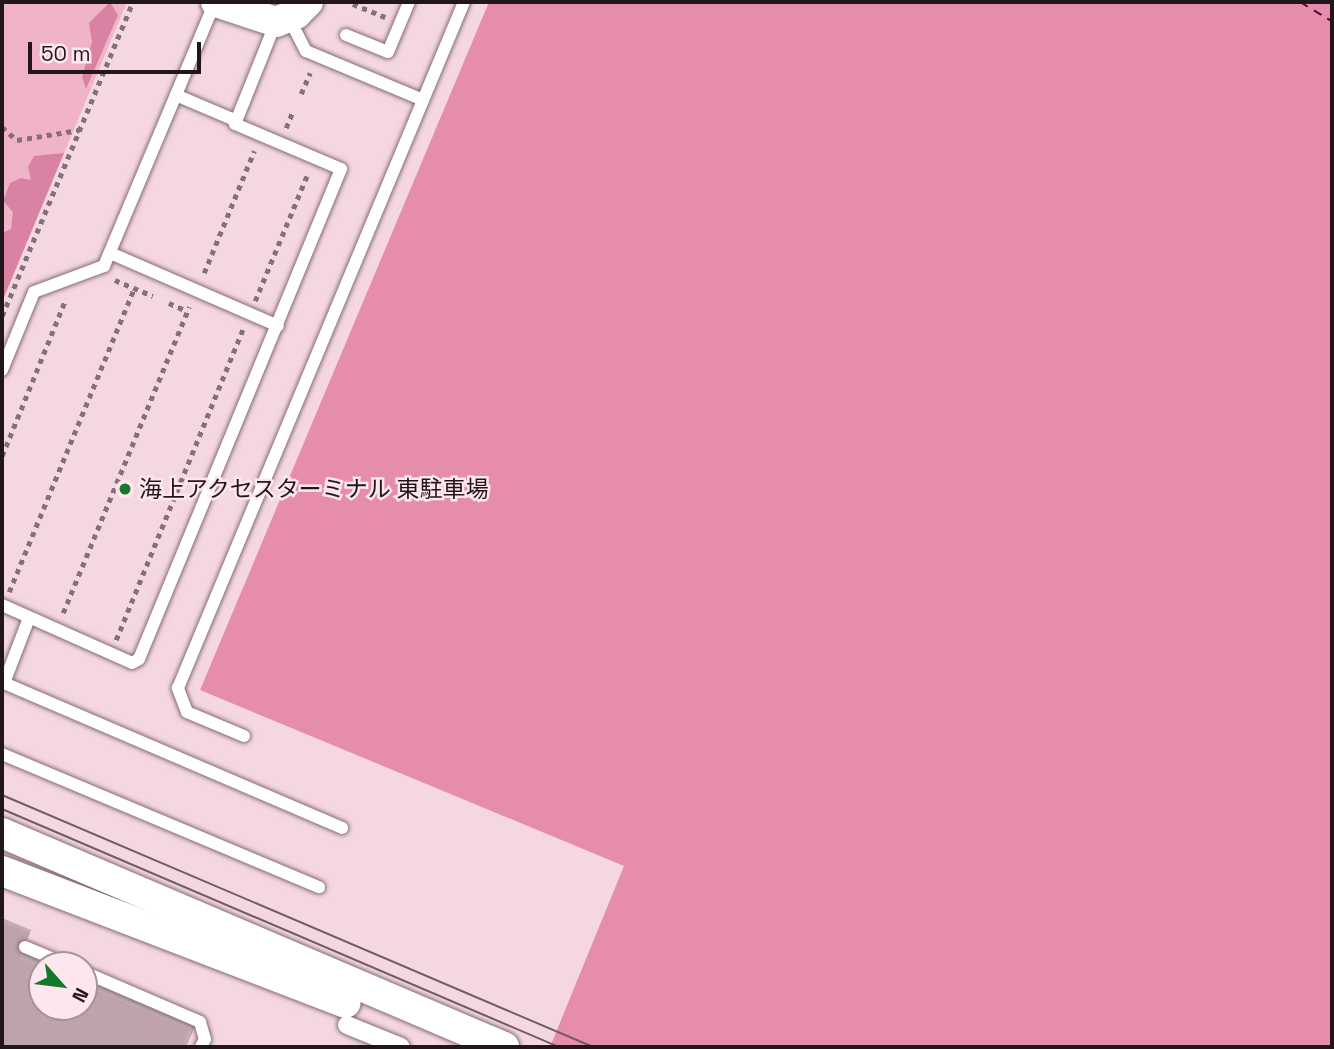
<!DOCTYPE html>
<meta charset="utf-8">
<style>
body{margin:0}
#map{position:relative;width:1334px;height:1049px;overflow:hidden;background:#f4d7e0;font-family:"Space Grotesk","Noto Sans JP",sans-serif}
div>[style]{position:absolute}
.green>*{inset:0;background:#f0b3c8}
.forest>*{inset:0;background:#da82a3}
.water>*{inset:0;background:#e68dae}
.shadow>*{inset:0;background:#0003}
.ferry>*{height:2px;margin-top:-1px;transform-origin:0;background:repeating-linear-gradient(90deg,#53022d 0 9px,transparent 0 16px)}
.building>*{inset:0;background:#bea3ab}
.path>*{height:4.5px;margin-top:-2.25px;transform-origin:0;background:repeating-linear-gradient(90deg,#847177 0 5px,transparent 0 10px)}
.roads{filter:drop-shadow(0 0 2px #856c74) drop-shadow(0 0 2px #856c74)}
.service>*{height:12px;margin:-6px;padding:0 6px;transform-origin:6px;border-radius:6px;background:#fff}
.pedestrian>*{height:18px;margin:-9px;padding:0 9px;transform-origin:9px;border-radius:9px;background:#fff}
.tertiary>*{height:30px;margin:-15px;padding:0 15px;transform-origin:15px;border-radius:15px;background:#fff}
.tram>*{height:2px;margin:-1px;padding:0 1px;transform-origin:1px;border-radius:1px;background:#6e5d62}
.dots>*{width:19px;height:19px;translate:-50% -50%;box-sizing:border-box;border:4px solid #fde6ee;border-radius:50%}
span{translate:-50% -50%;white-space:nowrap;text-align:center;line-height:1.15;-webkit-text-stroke:5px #fde6ee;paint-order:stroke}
.poi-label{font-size:23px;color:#21171a}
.left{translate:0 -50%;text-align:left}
.frame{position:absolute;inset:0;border:4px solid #21171a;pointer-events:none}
.north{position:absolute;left:28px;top:951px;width:70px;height:70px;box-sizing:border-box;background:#fde6ee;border:2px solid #a59399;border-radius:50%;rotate:118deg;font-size:19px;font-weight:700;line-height:28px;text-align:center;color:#21171a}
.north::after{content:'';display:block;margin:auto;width:24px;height:32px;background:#13792c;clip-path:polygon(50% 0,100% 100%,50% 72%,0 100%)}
.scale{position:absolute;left:28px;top:42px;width:173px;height:32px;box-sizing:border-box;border:4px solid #21171a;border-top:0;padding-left:9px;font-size:21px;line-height:24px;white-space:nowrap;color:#21171a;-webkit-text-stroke:5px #fde6ee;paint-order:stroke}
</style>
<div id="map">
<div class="green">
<div style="clip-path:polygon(2px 2px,127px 2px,2px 302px)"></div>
</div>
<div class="forest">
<div style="clip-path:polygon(110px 2px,118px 15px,86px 89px,82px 77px,92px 42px,89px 23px)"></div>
<div style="clip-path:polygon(64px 153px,2px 302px,2px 233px,11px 229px,13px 212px,3px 201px,10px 183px,21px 178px,31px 180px,28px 167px,34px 156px)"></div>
</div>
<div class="water">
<div style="clip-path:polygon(489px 2px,1332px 2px,1332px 1047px,550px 1047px,624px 866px,200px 690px)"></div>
</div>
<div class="shadow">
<div style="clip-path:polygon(2px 918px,31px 930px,24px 948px,65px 965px,42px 965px,42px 1007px,84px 1007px,84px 973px,198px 1020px,186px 1047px,2px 1047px)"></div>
</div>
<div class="ferry">
<div style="left:1300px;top:2px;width:37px;rotate:31deg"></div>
</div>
<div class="building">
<div style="clip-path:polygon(2px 922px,30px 933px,19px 959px,42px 968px,42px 1007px,84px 1007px,84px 986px,189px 1030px,182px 1047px,2px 1047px)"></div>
</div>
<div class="path">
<div style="left:353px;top:4px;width:35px;rotate:22deg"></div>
<div style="left:2px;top:90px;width:1px;rotate:90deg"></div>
<div style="left:301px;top:94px;width:23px;rotate:-67deg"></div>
<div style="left:2px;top:127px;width:20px;rotate:41deg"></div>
<div style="left:17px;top:140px;width:63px;rotate:-9.2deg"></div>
<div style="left:286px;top:128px;width:16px;rotate:-68deg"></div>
<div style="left:204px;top:273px;width:132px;rotate:-67.7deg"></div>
<div style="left:115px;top:280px;width:41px;rotate:22.8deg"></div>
<div style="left:255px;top:301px;width:139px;rotate:-67.5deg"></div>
<div style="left:169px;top:303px;width:20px;rotate:24deg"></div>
<div style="left:2px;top:316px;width:340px;rotate:-67.4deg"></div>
<div style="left:2px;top:456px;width:170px;rotate:-67.9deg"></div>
<div style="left:9px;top:592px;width:329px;rotate:-67.6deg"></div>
<div style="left:63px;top:613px;width:331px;rotate:-67.6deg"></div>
<div style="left:116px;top:640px;width:338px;rotate:-67.8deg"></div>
</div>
<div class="roads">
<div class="service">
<div style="left:289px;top:18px;width:37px;rotate:63deg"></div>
<div style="left:306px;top:51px;width:127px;rotate:22.7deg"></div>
<div style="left:346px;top:35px;width:45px;rotate:22deg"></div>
<div style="left:388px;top:52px;width:54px;rotate:-67.2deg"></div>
<div style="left:176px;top:95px;width:66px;rotate:23.1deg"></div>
<div style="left:110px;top:253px;width:183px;rotate:23.5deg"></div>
<div style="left:2px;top:370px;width:84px;rotate:-67.7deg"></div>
<div style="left:34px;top:292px;width:75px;rotate:-20.4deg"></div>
<div style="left:104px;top:266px;width:286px;rotate:-67.2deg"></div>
<div style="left:2px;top:605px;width:142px;rotate:24deg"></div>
<div style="left:132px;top:663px;width:8px;rotate:-30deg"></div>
<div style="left:139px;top:659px;width:530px;rotate:-67.6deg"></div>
<div style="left:341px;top:169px;width:115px;rotate:-157deg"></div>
<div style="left:235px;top:124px;width:110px;rotate:-68.1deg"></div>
<div style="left:29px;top:618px;width:70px;rotate:111deg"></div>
<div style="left:4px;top:683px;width:368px;rotate:23.2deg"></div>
<div style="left:244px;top:736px;width:62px;rotate:-157.2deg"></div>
<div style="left:187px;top:712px;width:26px;rotate:-111deg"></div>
<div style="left:178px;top:688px;width:743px;rotate:-67.37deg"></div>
<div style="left:2px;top:754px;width:344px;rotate:22.8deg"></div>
<div style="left:25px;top:947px;width:47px;rotate:22.7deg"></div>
<div style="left:84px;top:972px;width:126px;rotate:23.3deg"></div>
<div style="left:200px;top:1022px;width:18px;rotate:74deg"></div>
<div style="left:205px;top:1039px;width:9px;rotate:117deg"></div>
</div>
<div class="pedestrian">
<div style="left:347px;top:1025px;width:58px;rotate:22.2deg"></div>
</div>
<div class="tertiary">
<div style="left:216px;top:2px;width:63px;rotate:18.4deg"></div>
<div style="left:276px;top:22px;width:22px;rotate:-22deg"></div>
<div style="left:296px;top:14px;width:17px;rotate:-45deg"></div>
<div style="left:2px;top:833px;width:546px;rotate:23.09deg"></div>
<div style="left:2px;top:871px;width:368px;rotate:21deg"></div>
</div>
</div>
<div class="tram">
<div style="left:2px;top:795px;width:642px;rotate:23.09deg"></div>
<div style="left:2px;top:809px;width:606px;rotate:23.14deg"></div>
</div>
<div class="dots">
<div style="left:125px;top:489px;background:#13792c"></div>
</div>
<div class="poi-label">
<span class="left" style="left:139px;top:489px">海上アクセスターミナル 東駐車場</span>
</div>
<div class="frame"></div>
<div class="north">N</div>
<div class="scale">50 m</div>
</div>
